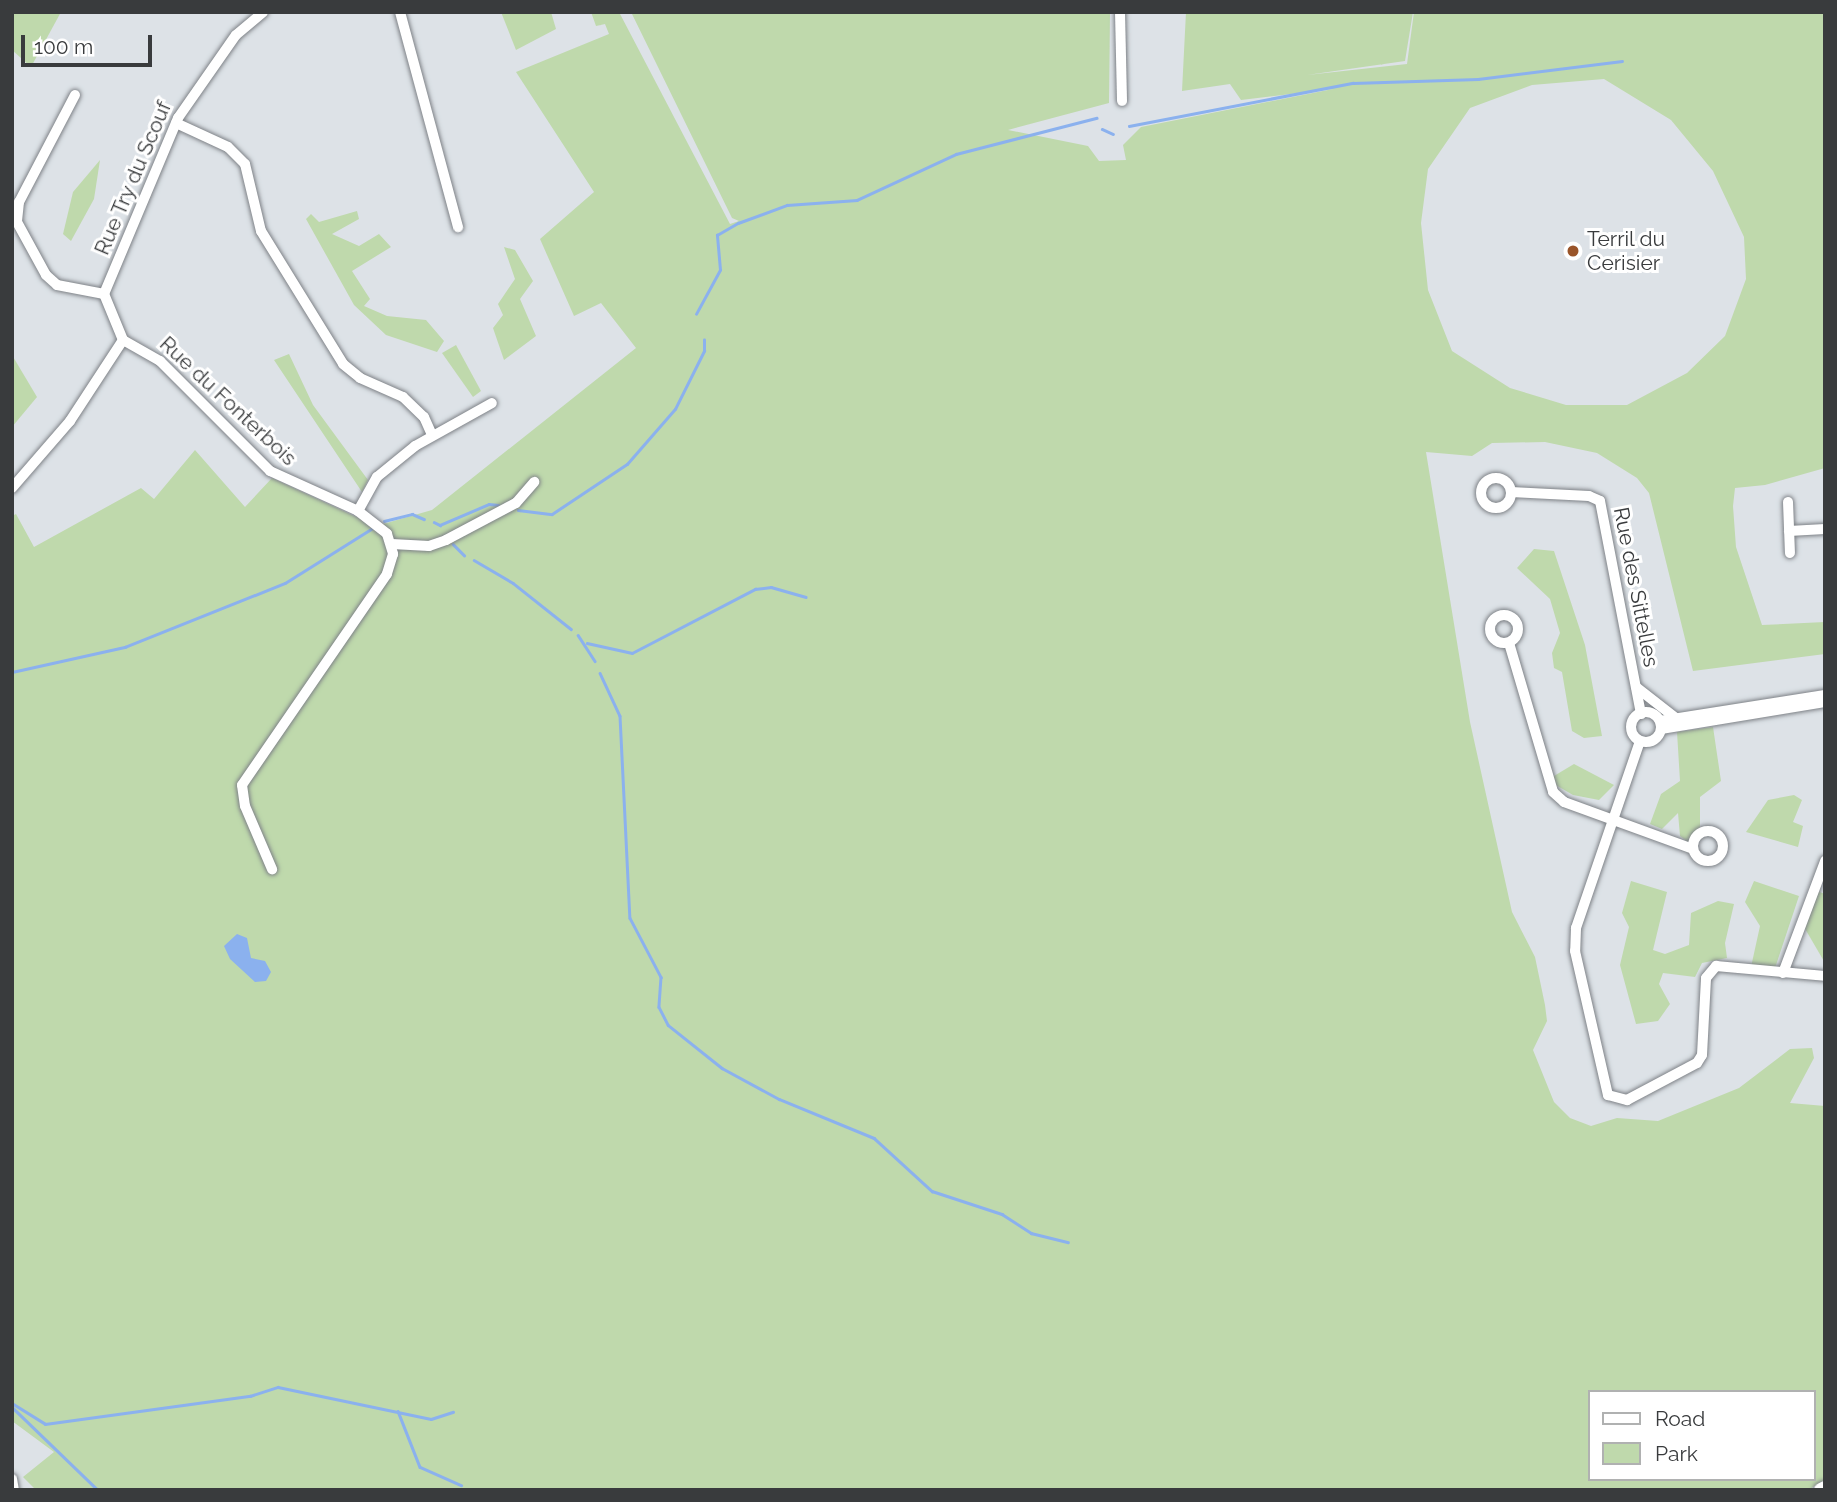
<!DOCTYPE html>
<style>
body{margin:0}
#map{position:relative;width:1837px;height:1502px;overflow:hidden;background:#dde2e7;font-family:Raleway,sans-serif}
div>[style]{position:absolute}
.green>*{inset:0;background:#bfd9ac}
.water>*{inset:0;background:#8bb1ee}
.stream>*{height:2.5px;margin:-1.25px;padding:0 1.25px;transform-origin:1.25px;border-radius:1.25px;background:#8bb1ee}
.roads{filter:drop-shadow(0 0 2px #7e8287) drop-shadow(0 0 2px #7e8287)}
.street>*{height:10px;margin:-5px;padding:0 5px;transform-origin:5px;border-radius:5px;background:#fff}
.street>.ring{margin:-5px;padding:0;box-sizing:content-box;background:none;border:10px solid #fff;border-radius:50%}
.secondary>*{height:14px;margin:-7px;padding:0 7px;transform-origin:7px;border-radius:7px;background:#fff}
.dots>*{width:19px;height:19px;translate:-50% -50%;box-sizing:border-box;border:4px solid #fff;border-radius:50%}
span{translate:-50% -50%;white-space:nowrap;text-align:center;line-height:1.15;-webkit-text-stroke:6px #fff;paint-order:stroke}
.street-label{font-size:21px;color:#393b3d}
.poi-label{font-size:21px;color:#393b3d}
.left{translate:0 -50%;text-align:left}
.frame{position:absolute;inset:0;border:14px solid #393b3d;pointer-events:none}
.legend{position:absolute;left:1588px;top:1390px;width:228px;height:91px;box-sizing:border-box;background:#fff;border:2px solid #b0b1b1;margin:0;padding:9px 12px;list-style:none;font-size:21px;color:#393b3d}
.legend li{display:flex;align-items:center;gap:14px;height:35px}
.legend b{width:35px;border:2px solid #b0b1b1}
.scale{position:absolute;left:21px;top:35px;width:131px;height:32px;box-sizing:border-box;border:4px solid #393b3d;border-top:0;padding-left:9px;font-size:21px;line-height:24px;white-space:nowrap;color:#393b3d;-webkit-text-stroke:5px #fff;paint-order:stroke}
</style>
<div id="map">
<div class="green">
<div style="clip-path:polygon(12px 12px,61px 12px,31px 67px,12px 50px)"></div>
<div style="clip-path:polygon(501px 12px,551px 12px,556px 29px,516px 50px)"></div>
<div style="clip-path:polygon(evenodd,591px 12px,619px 12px,730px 224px,739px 221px,732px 218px,631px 12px,1110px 12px,1109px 103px,1008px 130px,1088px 146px,1099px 161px,1126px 160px,1123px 145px,1141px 127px,1333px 89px,1241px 100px,1230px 84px,1182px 91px,1186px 12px,1413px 12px,1405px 61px,1307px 75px,1407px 64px,1414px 12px,1825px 12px,1825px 468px,1765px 485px,1735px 488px,1733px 506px,1736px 547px,1762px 625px,1825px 622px,1825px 654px,1693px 671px,1649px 493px,1637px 478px,1597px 453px,1545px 442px,1492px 443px,1472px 456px,1426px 452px,1470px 722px,1512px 912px,1535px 957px,1545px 1005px,1547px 1021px,1533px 1050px,1554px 1102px,1570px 1118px,1591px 1126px,1617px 1118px,1658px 1121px,1739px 1088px,1790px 1049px,1812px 1048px,1814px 1058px,1790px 1103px,1825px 1106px,1825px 1480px,1808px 1490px,36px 1490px,23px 1477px,54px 1452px,12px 1421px,12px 516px,16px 514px,34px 547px,141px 488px,154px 499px,195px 450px,245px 507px,272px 478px,376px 526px,432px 510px,636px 348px,601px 303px,574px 316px,540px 239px,594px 192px,516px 72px,609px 34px,605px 24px,596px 26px,591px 12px,1604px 79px,1671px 120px,1713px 171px,1744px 237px,1746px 279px,1725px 336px,1687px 373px,1627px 405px,1566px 405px,1510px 388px,1452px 351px,1428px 290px,1421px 223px,1428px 169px,1470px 108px,1532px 85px,1604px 79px,591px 12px,1590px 1392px,1814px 1392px,1814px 1479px,1590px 1479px,1590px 1392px)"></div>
<div style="clip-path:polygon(100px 160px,94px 199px,71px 241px,63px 234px,73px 192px)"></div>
<div style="clip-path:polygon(357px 211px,359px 219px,332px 234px,359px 246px,379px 234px,391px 247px,352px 271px,370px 299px,364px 306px,387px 316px,426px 320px,444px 341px,437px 352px,386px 335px,354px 305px,306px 219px,311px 214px,319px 222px)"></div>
<div style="clip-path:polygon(504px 247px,515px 250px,533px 281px,520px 299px,536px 336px,504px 360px,493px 328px,503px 315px,498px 304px,515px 279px)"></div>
<div style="clip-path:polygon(456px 345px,481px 391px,473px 397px,442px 353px)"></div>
<div style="clip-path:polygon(289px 354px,313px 405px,368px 480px,362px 492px,274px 360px)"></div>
<div style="clip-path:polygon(12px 355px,37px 397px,12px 427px)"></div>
<div style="clip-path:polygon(1534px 549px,1554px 551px,1585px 645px,1602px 736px,1584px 738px,1572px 731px,1562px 672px,1554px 668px,1552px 653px,1560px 633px,1550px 599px,1517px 568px)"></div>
<div style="clip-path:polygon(1713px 727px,1721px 781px,1700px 797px,1700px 827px,1688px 842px,1680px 836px,1678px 813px,1662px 829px,1650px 824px,1661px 794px,1680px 781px,1677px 732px)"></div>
<div style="clip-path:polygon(1574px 764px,1614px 785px,1599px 800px,1573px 795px,1554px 784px,1554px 776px)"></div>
<div style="clip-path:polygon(1794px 795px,1802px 800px,1793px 822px,1803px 826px,1798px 847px,1746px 832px,1768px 800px)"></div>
<div style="clip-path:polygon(1631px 881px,1667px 892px,1653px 950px,1665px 954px,1689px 945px,1691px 913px,1718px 901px,1734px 904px,1725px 943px,1727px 958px,1702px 963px,1695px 977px,1663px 973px,1659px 984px,1670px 1004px,1658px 1021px,1636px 1024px,1620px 965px,1629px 927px,1622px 913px)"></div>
<div style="clip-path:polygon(1754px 881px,1799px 896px,1775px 968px,1751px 967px,1760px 926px,1745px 902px)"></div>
<div style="clip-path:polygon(1817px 891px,1825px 894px,1825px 963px,1804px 927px)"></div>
</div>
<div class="water">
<div style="clip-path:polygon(237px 934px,247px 938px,251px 958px,265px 961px,271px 972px,266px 981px,255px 982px,230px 959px,224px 946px)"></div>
</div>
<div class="stream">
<div style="left:1129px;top:126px;width:228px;rotate:-10.9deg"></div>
<div style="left:1353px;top:83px;width:125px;rotate:-1.8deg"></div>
<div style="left:1478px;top:79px;width:145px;rotate:-7.1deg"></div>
<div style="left:1102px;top:129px;width:12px;rotate:24deg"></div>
<div style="left:696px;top:314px;width:50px;rotate:-61.4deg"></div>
<div style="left:720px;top:270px;width:35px;rotate:-95deg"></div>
<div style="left:717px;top:235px;width:24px;rotate:-30deg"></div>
<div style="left:738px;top:223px;width:52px;rotate:-20.2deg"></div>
<div style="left:787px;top:205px;width:70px;rotate:-4.1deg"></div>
<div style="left:857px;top:200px;width:109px;rotate:-24.9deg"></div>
<div style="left:956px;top:154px;width:145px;rotate:-14.4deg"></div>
<div style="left:518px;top:510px;width:34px;rotate:7deg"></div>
<div style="left:552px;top:514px;width:90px;rotate:-33.7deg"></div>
<div style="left:627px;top:464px;width:73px;rotate:-48.9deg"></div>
<div style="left:675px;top:409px;width:65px;rotate:-63.4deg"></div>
<div style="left:704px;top:351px;width:11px;rotate:-90deg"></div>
<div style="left:384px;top:521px;width:29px;rotate:-14deg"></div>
<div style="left:412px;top:514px;width:13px;rotate:23deg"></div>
<div style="left:434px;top:522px;width:7px;rotate:27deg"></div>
<div style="left:440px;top:525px;width:53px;rotate:-23.2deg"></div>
<div style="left:489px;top:504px;width:9px;rotate:6deg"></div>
<div style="left:453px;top:544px;width:16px;rotate:45deg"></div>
<div style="left:474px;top:560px;width:45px;rotate:30.5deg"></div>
<div style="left:513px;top:583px;width:74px;rotate:38.4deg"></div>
<div style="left:578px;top:635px;width:31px;rotate:57deg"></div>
<div style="left:587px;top:643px;width:46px;rotate:12.5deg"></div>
<div style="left:632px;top:653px;width:139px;rotate:-27.5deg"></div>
<div style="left:755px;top:589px;width:16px;rotate:-7deg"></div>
<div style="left:771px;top:587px;width:36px;rotate:16deg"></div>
<div style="left:12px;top:672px;width:116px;rotate:-12.5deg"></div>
<div style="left:125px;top:647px;width:172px;rotate:-21.8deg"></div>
<div style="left:285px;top:583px;width:102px;rotate:-32.1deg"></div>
<div style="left:600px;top:673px;width:47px;rotate:65.1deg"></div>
<div style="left:620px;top:716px;width:202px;rotate:87.2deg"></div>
<div style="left:630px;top:918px;width:67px;rotate:62.3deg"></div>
<div style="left:661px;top:977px;width:30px;rotate:94deg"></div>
<div style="left:659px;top:1007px;width:20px;rotate:63deg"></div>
<div style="left:668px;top:1025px;width:69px;rotate:38.5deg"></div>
<div style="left:722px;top:1068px;width:65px;rotate:28.5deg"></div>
<div style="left:779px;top:1099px;width:103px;rotate:22.3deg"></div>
<div style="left:874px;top:1138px;width:79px;rotate:42.4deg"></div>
<div style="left:932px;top:1191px;width:74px;rotate:18.2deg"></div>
<div style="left:1002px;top:1214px;width:35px;rotate:33deg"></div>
<div style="left:1031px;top:1233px;width:38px;rotate:14deg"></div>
<div style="left:12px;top:1403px;width:39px;rotate:32deg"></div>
<div style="left:45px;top:1424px;width:207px;rotate:-7.8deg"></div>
<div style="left:250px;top:1396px;width:29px;rotate:-18deg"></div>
<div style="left:278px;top:1387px;width:156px;rotate:11.8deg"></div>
<div style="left:431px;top:1419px;width:23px;rotate:-18deg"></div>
<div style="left:12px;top:1407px;width:120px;rotate:44deg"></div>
<div style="left:398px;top:1411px;width:60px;rotate:68.6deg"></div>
<div style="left:420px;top:1467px;width:45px;rotate:23.7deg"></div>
</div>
<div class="roads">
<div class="street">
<div style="left:400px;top:12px;width:223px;rotate:74.9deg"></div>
<div style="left:1120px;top:12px;width:89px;rotate:88.7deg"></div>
<div style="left:75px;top:95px;width:121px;rotate:117.6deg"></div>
<div style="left:19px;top:202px;width:20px;rotate:96deg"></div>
<div style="left:17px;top:222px;width:60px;rotate:61.3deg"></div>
<div style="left:46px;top:275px;width:15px;rotate:42deg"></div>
<div style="left:57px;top:285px;width:48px;rotate:10.8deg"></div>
<div style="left:176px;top:123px;width:57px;rotate:24.8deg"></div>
<div style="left:228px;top:147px;width:24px;rotate:45deg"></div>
<div style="left:245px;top:164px;width:69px;rotate:76.6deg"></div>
<div style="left:261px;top:231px;width:156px;rotate:58.3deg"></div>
<div style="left:343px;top:364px;width:22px;rotate:39deg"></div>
<div style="left:360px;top:378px;width:47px;rotate:23.8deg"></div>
<div style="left:403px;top:397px;width:29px;rotate:44deg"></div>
<div style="left:424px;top:417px;width:17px;rotate:66deg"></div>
<div style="left:123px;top:340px;width:50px;rotate:-112.4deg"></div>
<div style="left:104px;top:294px;width:191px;rotate:-67.2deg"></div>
<div style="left:178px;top:118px;width:101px;rotate:-55.1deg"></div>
<div style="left:236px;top:35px;width:35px;rotate:-40deg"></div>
<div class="ring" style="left:1481px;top:478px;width:20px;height:20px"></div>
<div style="left:12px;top:488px;width:89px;rotate:-49.1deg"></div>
<div style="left:70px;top:421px;width:97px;rotate:-56.8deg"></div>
<div style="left:123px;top:340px;width:43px;rotate:29.6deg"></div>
<div style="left:160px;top:361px;width:156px;rotate:45deg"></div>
<div style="left:270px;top:471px;width:97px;rotate:24.4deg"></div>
<div style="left:358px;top:511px;width:37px;rotate:38deg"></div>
<div style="left:387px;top:534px;width:21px;rotate:73deg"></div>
<div style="left:393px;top:554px;width:21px;rotate:107deg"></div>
<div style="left:387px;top:574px;width:256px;rotate:124.5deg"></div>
<div style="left:242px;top:785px;width:21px;rotate:82deg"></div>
<div style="left:245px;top:806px;width:69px;rotate:66.8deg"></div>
<div style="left:1511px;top:492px;width:78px;rotate:2.9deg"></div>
<div style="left:1589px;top:496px;width:12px;rotate:24deg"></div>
<div style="left:1600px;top:501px;width:217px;rotate:79.1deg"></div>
<div style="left:1788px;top:502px;width:51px;rotate:87.8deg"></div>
<div style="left:358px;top:511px;width:39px;rotate:-61deg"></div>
<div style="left:377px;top:477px;width:49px;rotate:-39.2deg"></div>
<div style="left:415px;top:446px;width:88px;rotate:-29.2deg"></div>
<div style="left:1789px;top:531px;width:36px;rotate:-3deg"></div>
<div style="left:392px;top:544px;width:37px;rotate:3deg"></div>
<div style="left:429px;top:546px;width:18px;rotate:-19deg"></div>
<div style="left:446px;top:540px;width:79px;rotate:-27.9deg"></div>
<div style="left:516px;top:503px;width:28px;rotate:-49deg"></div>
<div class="ring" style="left:1490px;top:615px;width:18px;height:18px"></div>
<div style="left:1509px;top:643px;width:155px;rotate:73.5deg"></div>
<div style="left:1553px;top:792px;width:15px;rotate:42deg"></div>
<div style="left:1564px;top:802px;width:137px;rotate:20deg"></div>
<div style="left:1636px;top:687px;width:52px;rotate:38deg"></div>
<div class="ring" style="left:1631px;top:712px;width:20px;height:20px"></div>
<div style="left:1660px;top:721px;width:167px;rotate:-9deg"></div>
<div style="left:1661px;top:729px;width:166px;rotate:-9.3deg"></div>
<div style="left:1640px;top:741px;width:198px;rotate:108.9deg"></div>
<div style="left:1576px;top:928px;width:23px;rotate:92deg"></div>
<div style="left:1575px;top:951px;width:148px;rotate:77.1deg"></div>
<div style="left:1608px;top:1095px;width:20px;rotate:15deg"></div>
<div style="left:1627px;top:1100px;width:79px;rotate:-27.9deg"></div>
<div style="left:1697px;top:1063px;width:9px;rotate:-58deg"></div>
<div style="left:1702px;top:1055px;width:77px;rotate:-87deg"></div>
<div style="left:1706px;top:978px;width:16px;rotate:-50deg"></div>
<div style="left:1716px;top:966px;width:109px;rotate:5.2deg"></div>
<div class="ring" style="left:1693px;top:831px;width:20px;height:20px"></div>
<div style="left:1783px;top:973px;width:120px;rotate:-69.4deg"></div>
<div style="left:12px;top:1479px;width:11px;rotate:80deg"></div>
</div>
<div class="secondary">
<div style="left:1821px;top:1490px;width:4px;rotate:-27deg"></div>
</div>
</div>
<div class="dots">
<div style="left:1573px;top:251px;background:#995429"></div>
</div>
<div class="street-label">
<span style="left:133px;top:178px;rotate:-67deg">Rue Try du Scouf</span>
<span style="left:228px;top:401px;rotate:43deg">Rue du Fonterbois</span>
<span style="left:1636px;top:587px;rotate:79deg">Rue des Sittelles</span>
</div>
<div class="poi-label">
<span class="left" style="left:1587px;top:251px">Terril du<br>Cerisier</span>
</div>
<div class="frame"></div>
<ul class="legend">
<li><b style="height:9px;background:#fff"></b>Road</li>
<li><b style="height:19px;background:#bfd9ac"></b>Park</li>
</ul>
<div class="scale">100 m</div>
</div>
